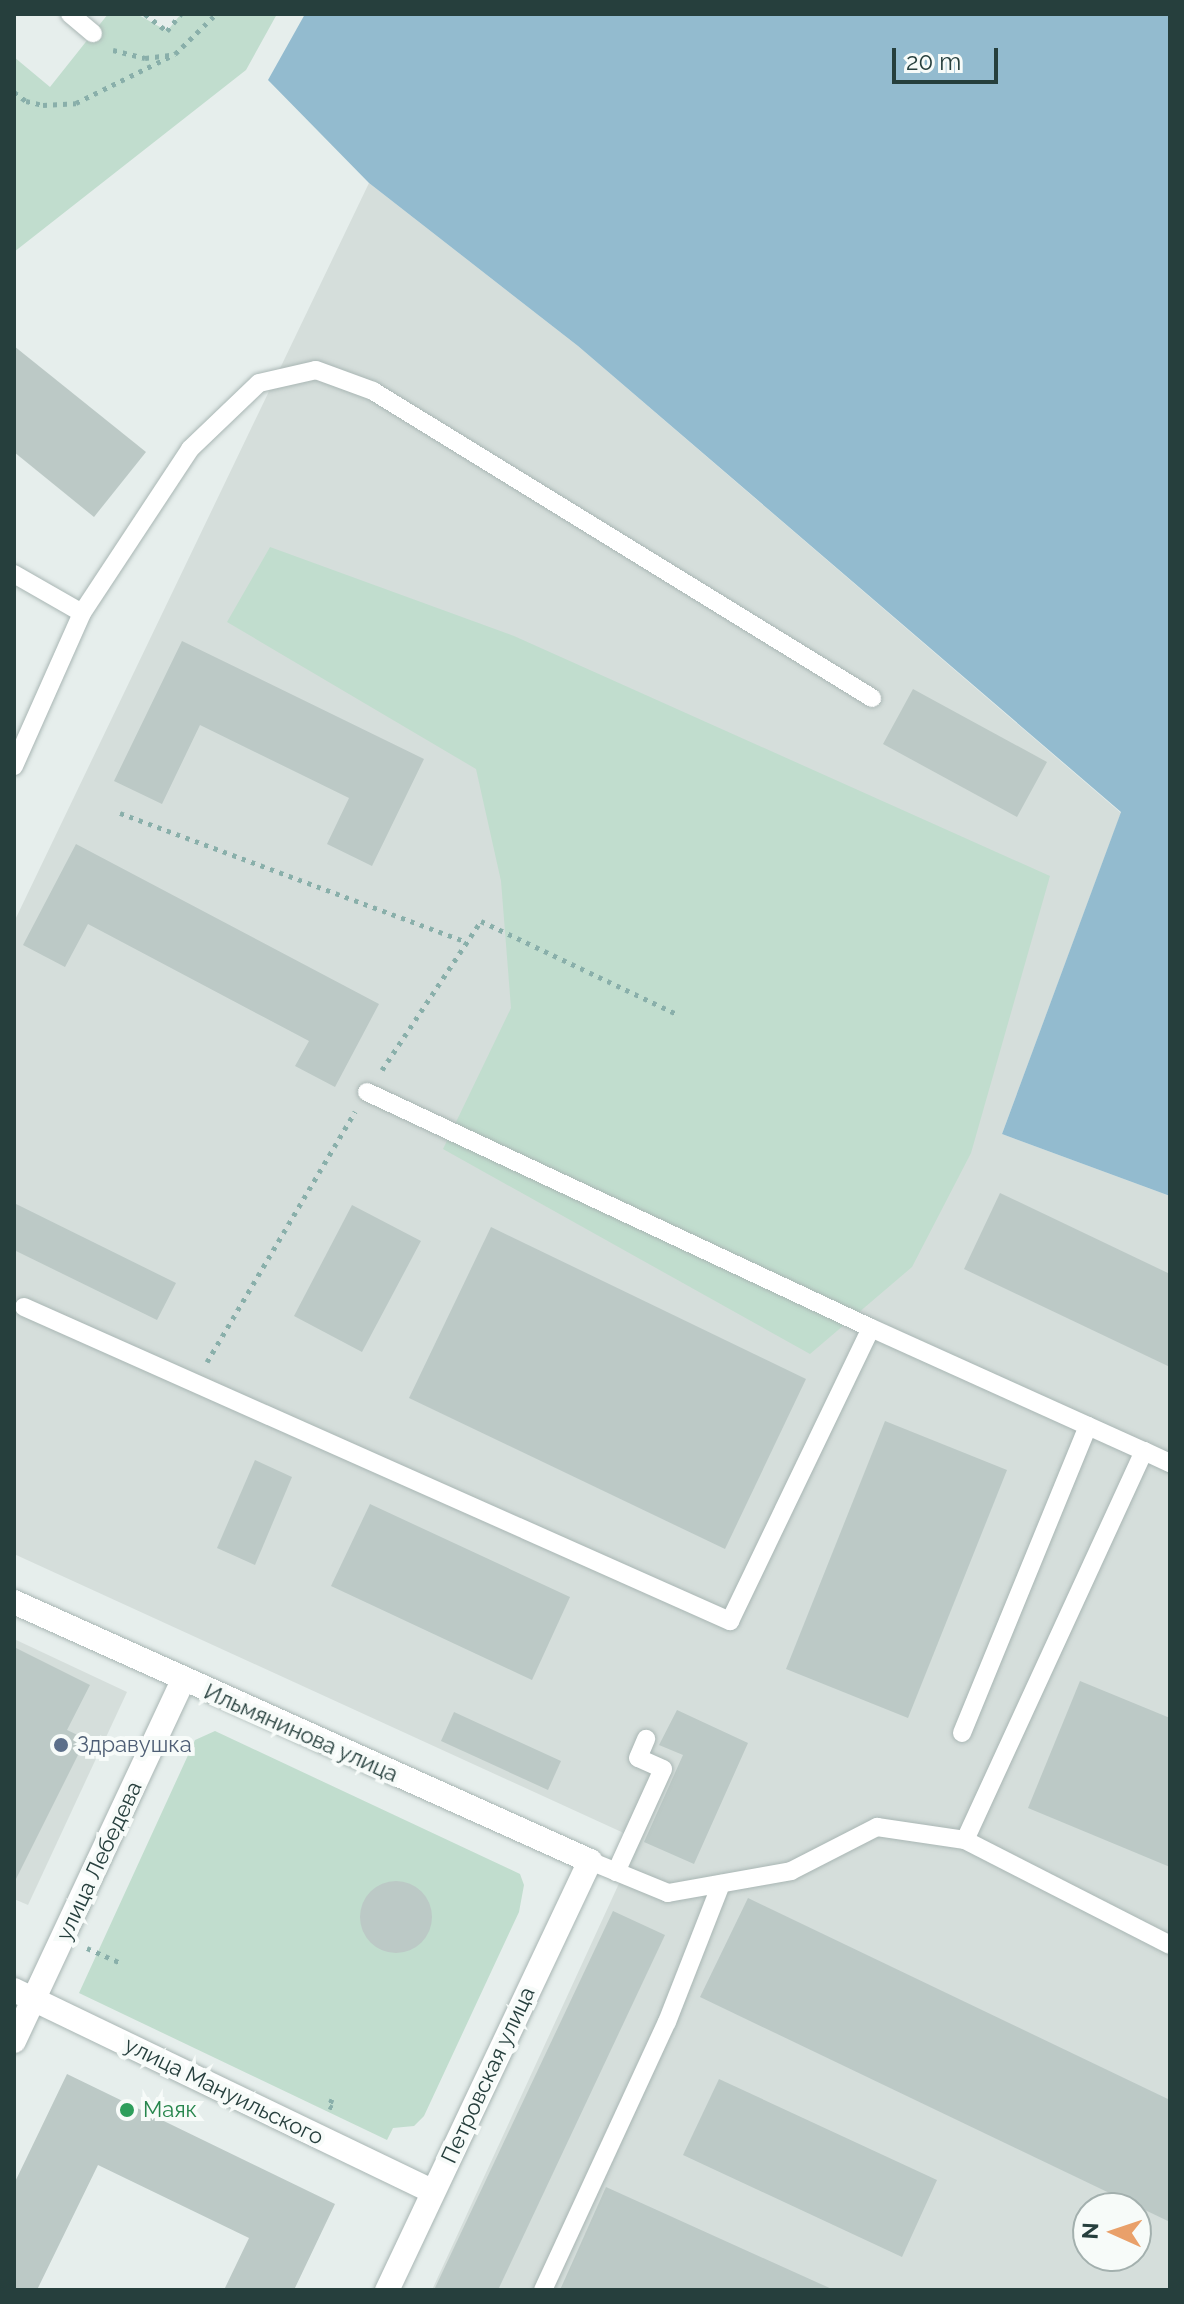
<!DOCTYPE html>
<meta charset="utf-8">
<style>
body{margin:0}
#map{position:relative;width:1184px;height:2304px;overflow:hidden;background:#e6eeec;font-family:Raleway,sans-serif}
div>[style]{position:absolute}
.built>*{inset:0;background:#d5dedb}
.green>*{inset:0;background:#c1ddce}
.water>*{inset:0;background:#93bbcf}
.building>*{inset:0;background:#bcc9c6}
.round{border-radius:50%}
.path>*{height:5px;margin-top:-2.5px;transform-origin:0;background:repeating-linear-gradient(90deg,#89afaa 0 4px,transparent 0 10px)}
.roads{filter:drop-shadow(0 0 2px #a9b6b4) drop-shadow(0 0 2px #a9b6b4)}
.service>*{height:18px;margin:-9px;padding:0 9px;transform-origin:9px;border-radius:9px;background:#fff}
.minor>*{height:24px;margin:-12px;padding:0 12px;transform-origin:12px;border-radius:12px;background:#fff}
.dots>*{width:22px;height:22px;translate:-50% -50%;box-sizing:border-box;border:4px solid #f7fbf9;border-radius:50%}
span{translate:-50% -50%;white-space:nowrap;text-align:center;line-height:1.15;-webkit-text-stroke:8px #f7fbf9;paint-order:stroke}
.street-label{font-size:22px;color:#263f3d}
.service-label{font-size:22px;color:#4e5e75}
.left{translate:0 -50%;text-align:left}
.leisure-label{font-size:22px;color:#27864d}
.frame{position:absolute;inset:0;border:16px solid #263f3d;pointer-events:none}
.north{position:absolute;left:1072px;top:2192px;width:80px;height:80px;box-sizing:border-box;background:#f7fbf9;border:2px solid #a3b0ae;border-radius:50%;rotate:273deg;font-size:22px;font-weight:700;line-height:32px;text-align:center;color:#263f3d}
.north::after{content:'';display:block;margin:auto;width:28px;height:36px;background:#e9a06a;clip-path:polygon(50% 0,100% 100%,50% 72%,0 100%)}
.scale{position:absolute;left:892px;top:48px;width:106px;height:36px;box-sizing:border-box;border:4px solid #263f3d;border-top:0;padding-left:10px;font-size:24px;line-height:28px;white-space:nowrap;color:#263f3d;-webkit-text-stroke:6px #f7fbf9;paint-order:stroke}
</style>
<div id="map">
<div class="built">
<div style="clip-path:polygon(evenodd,369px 183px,578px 346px,1121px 813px,1002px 1134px,1170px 1196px,1170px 2290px,432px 2290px,639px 1840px,14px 1554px,14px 922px,369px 183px,1088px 2208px,1136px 2208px,1136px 2256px,1088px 2256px,1088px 2208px)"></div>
<div style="clip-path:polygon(14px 1639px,127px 1692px,28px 1905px,14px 1899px)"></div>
</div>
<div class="green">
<div style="clip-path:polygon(108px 14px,137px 14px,167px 31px,181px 14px,277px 14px,246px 70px,14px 252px,14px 57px,50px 87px)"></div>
<div style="clip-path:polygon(270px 547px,514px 636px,1050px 876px,971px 1153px,912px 1267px,810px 1354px,443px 1149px,511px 1008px,501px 881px,476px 769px,227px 622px)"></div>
<div style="clip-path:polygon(215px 1731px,520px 1874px,524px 1885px,519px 1912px,424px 2116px,414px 2126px,393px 2128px,387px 2140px,79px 1993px,195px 1740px)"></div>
</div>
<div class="water">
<div style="clip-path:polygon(305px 14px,1170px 14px,1170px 1196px,1002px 1134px,1121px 812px,578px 346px,369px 183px,268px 80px)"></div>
</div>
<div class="building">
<div style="clip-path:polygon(14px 346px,146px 452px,94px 517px,14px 452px)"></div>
<div style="clip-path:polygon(182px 641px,424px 759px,372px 866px,327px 844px,349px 798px,200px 725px,162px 804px,114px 781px)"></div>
<div style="clip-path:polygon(913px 689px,1047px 762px,1017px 817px,883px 744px)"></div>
<div style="clip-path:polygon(76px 844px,379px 1004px,335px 1087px,295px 1066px,309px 1041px,88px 924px,65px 967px,23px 945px)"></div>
<div style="clip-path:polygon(1000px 1193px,1170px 1274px,1170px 1367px,964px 1269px)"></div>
<div style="clip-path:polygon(14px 1203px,176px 1283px,157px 1320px,14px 1250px)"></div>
<div style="clip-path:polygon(352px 1205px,421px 1241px,362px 1352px,294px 1316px)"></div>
<div style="clip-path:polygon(491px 1227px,806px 1379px,725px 1549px,409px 1398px)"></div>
<div style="clip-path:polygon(885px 1421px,1007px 1470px,908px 1718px,786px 1669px)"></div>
<div style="clip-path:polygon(255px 1460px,292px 1477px,255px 1565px,217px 1548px)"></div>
<div style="clip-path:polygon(370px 1504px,570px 1597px,532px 1680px,331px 1586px)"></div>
<div style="clip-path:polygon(14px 1647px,90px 1685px,67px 1730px,86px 1739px,14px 1883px)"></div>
<div style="clip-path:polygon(1080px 1681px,1170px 1718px,1170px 1867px,1028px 1808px)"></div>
<div style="clip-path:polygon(677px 1710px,748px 1743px,694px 1864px,644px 1842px,683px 1755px,659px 1745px)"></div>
<div style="clip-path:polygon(454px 1712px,561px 1761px,548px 1790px,441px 1741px)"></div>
<div class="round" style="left:360px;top:1881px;width:72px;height:72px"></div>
<div style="clip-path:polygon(748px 1898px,1170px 2100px,1170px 2222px,700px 1997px)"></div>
<div style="clip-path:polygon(613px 1911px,665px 1935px,498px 2290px,434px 2290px)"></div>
<div style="clip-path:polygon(67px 2074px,335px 2204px,294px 2290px,224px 2290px,249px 2238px,98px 2165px,37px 2290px,14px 2290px,14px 2184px)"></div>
<div style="clip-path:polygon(719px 2079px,937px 2180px,902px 2257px,683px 2155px)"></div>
<div style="clip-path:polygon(606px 2187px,834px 2290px,560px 2290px)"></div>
</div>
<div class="path">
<div style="left:145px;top:14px;width:28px;rotate:38deg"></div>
<div style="left:167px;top:31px;width:22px;rotate:-51deg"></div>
<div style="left:113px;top:50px;width:33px;rotate:14deg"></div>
<div style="left:145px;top:58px;width:25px;rotate:-7deg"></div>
<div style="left:14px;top:92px;width:15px;rotate:37deg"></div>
<div style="left:26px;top:101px;width:17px;rotate:13deg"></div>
<div style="left:43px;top:105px;width:33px;rotate:-3deg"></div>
<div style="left:76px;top:103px;width:110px;rotate:-26.3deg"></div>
<div style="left:175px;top:54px;width:57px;rotate:-44.3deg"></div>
<div style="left:120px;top:813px;width:370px;rotate:20.4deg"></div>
<div style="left:382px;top:1070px;width:179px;rotate:-56.4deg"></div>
<div style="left:481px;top:921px;width:219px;rotate:25.4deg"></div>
<div style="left:207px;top:1362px;width:291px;rotate:-59.4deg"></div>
<div style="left:87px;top:1948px;width:37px;rotate:24deg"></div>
<div style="left:332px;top:2099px;width:8px;rotate:113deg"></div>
<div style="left:329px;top:2106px;width:4px;rotate:27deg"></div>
</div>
<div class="roads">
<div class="service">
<div style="left:70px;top:14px;width:30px;rotate:40deg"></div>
<div style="left:14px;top:574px;width:78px;rotate:29.8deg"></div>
<div style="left:14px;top:766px;width:167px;rotate:-66deg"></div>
<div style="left:82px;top:613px;width:196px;rotate:-56.6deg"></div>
<div style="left:190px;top:449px;width:95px;rotate:-43.7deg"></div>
<div style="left:259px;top:383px;width:58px;rotate:-12.8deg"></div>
<div style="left:316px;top:370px;width:61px;rotate:20.2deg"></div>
<div style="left:373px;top:391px;width:586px;rotate:31.6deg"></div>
<div style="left:367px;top:1092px;width:557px;rotate:25.09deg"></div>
<div style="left:24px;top:1307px;width:773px;rotate:23.98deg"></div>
<div style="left:730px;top:1621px;width:325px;rotate:-64.3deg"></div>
<div style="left:871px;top:1328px;width:299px;rotate:24.3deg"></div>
<div style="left:1144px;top:1451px;width:428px;rotate:114.7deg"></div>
<div style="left:1144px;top:1451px;width:29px;rotate:25deg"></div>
<div style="left:962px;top:1733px;width:332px;rotate:-67.7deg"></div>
<div style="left:590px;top:1861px;width:84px;rotate:22.3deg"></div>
<div style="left:668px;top:1893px;width:125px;rotate:-10.1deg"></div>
<div style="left:791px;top:1871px;width:97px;rotate:-27.1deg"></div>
<div style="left:877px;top:1827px;width:89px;rotate:8.4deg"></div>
<div style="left:965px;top:1840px;width:230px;rotate:27.1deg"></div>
<div style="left:616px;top:1872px;width:113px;rotate:-65.5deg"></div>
<div style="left:663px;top:1769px;width:27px;rotate:-156deg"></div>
<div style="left:638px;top:1758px;width:21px;rotate:-67deg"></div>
<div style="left:543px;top:2290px;width:295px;rotate:-65.2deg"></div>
<div style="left:667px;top:2022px;width:148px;rotate:-68.6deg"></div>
</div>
<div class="minor">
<div style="left:14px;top:1602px;width:632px;rotate:24.21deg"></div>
<div style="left:590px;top:1861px;width:475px;rotate:115.3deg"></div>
<div style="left:14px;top:1990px;width:465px;rotate:25.7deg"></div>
<div style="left:14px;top:2041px;width:398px;rotate:-64.9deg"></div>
</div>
</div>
<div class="dots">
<div style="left:61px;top:1745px;background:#5c6f8a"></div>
<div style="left:127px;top:2110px;background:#2e9e5b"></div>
</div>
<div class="street-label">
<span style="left:301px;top:1733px;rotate:24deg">Ильмянинова улица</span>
<span style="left:99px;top:1861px;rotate:-65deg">улица Лебедева</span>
<span style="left:488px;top:2075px;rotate:-65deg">Петровская улица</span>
<span style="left:224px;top:2091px;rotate:26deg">улица Мануильского</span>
</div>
<div class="service-label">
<span class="left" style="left:77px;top:1745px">Здравушка</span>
</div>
<div class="leisure-label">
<span class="left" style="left:143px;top:2110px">Маяк</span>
</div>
<div class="frame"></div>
<div class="north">N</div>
<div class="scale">20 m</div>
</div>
